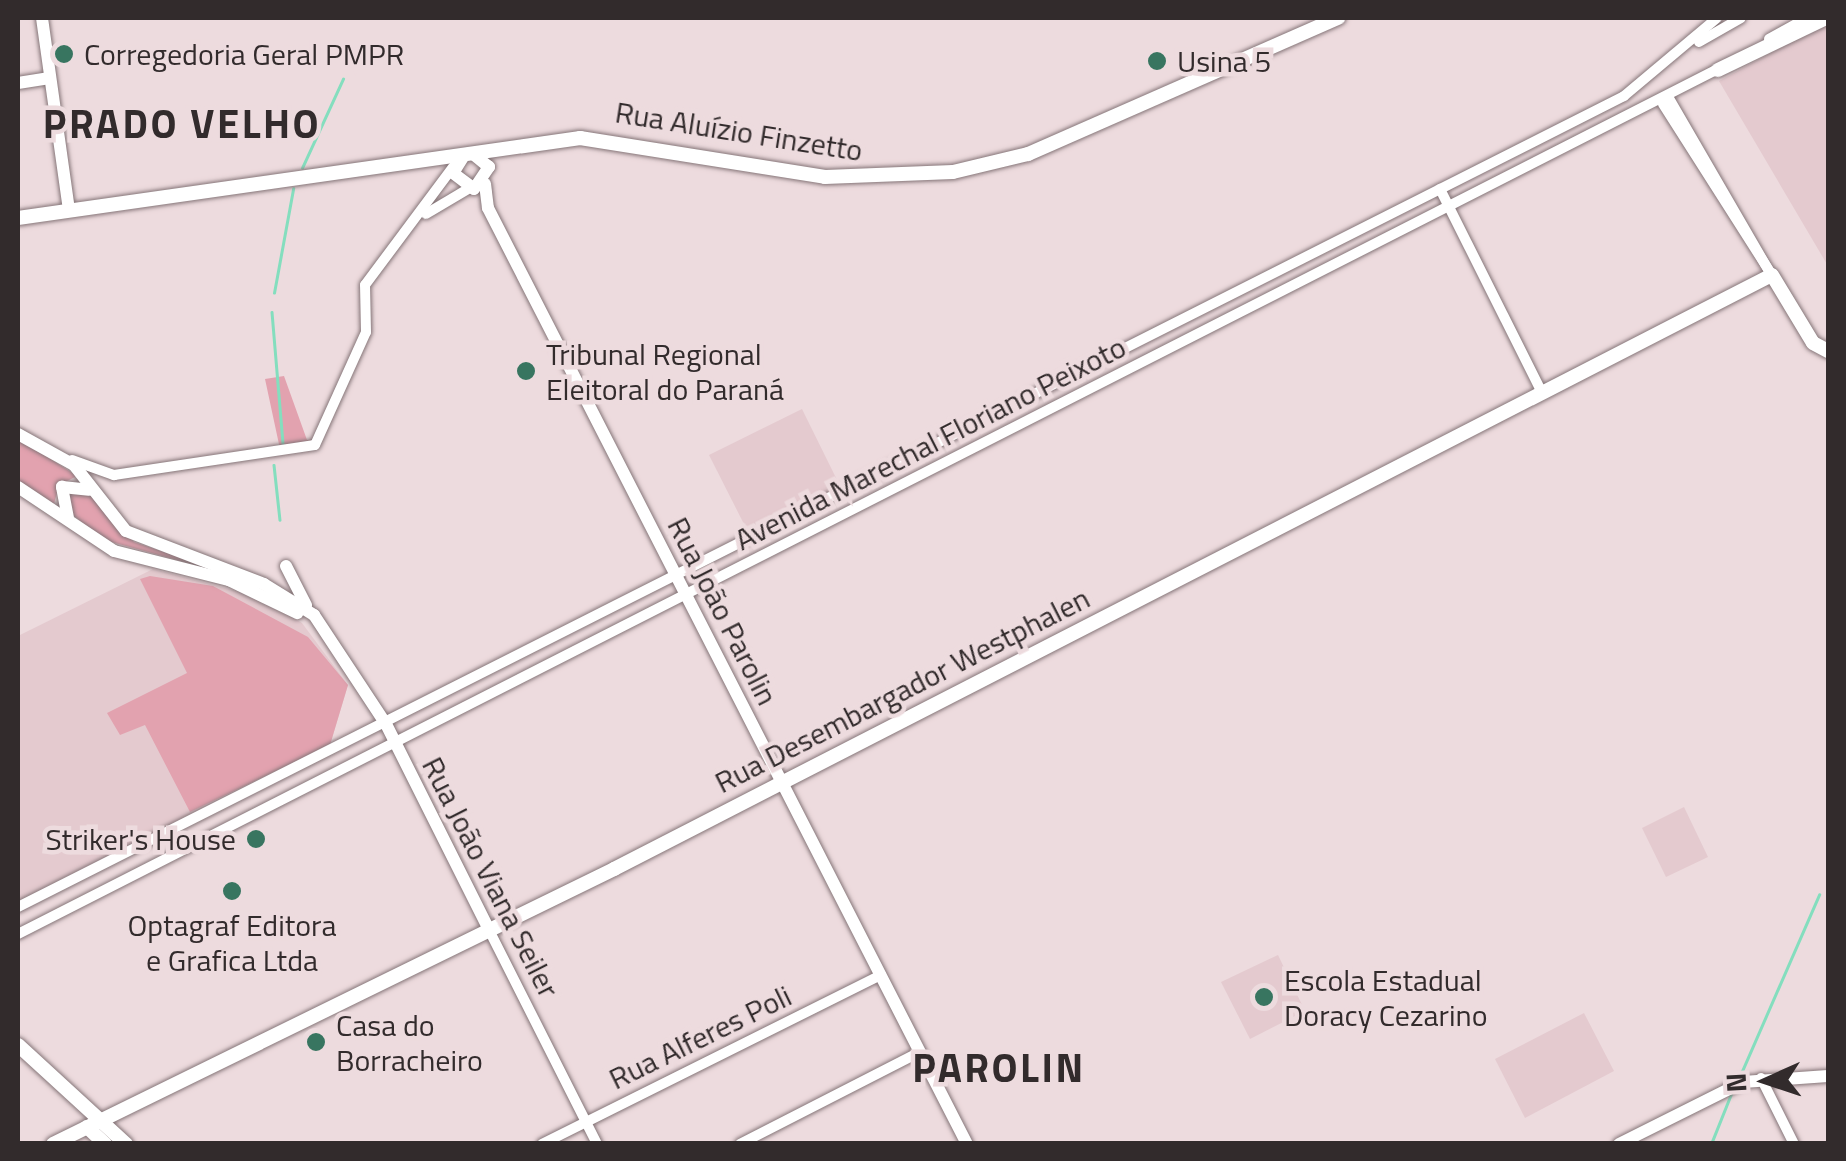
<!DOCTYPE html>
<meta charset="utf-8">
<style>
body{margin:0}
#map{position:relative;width:1846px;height:1161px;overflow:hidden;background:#eddbde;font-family:"Titillium Web",sans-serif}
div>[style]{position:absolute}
.built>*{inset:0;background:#e4cacf}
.green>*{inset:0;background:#e2a2af}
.stream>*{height:2.5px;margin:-1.25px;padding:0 1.25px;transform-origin:1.25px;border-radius:1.25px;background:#84debe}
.roads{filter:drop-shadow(0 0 2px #857578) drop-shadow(0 0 2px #857578)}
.tertiary>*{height:10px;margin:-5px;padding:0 5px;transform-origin:5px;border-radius:5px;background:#fff}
.secondary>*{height:12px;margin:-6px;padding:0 6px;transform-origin:6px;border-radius:6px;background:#fff}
.primary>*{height:14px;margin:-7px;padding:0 7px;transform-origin:7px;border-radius:7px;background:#fff}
.trunk>*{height:14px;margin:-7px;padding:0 7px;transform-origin:7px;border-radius:7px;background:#fff}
.dots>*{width:28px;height:28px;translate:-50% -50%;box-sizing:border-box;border:5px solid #eddbde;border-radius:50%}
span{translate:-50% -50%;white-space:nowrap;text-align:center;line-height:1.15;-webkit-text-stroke:9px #eddbde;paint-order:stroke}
.poi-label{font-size:30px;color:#322b2c}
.left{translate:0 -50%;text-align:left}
.right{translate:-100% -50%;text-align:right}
.street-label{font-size:30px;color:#322b2c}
.district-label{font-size:40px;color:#322b2c;font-weight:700;letter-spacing:2.5px}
.frame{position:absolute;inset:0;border:20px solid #322b2c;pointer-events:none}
.north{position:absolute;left:1716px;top:1031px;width:100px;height:100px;-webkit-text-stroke:8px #eddbde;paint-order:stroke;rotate:267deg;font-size:28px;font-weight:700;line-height:40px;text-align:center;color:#322b2c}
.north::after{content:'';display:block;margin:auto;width:35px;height:45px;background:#322b2c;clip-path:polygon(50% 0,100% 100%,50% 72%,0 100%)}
</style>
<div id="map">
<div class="built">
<div style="clip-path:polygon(1828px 22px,1828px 266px,1719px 81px)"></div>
<div style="clip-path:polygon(802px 409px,840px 486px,748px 532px,709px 455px)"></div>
<div style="clip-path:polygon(153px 569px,255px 596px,302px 623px,348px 685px,330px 745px,18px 902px,18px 636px)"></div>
<div style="clip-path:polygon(1684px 807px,1708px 857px,1666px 877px,1642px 828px)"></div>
<div style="clip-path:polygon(1278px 955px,1305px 1011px,1250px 1039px,1221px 982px)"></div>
<div style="clip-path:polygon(1584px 1013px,1614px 1071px,1525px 1118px,1495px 1059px)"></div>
</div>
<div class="green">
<div style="clip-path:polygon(284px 376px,307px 440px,317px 439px,280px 449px,265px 379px)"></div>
<div style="clip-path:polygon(18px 438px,77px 476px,59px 485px,54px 504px,18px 483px)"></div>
<div style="clip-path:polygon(85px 489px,134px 542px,229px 574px,104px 540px,68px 511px,63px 494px)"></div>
<div style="clip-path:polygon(150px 576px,213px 586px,308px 637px,348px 685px,330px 745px,190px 812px,145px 725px,120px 735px,107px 713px,187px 673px,140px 579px)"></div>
</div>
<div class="stream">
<div style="left:302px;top:168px;width:98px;rotate:-65.3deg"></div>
<div style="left:274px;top:293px;width:106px;rotate:-79.6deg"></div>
<div style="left:272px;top:312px;width:132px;rotate:85.2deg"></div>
<div style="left:274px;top:465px;width:55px;rotate:83.8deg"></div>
<div style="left:1827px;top:876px;width:3px;rotate:-72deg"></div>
<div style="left:1739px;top:1078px;width:200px;rotate:-66.4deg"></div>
<div style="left:1711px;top:1144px;width:54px;rotate:-68.2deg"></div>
</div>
<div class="roads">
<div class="tertiary">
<div style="left:1769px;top:39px;width:43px;rotate:-28.9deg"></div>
<div style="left:1699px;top:42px;width:48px;rotate:-29.7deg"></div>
<div style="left:1670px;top:100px;width:201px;rotate:59.9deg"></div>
<div style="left:1663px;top:104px;width:203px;rotate:57.5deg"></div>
<div style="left:1440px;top:189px;width:228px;rotate:63.4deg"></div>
<div style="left:426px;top:214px;width:49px;rotate:-30.8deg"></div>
<div style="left:72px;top:460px;width:45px;rotate:19.7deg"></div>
<div style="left:114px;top:475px;width:203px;rotate:-8.5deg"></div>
<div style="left:315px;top:445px;width:124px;rotate:-65.7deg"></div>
<div style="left:366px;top:332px;width:47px;rotate:-91.2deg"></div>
<div style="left:365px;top:285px;width:147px;rotate:-53.3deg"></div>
<div style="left:18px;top:907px;width:1799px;rotate:-26.79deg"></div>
<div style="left:1624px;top:96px;width:121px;rotate:-40deg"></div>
<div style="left:489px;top:930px;width:240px;rotate:63.2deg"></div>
<div style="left:18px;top:934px;width:1910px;rotate:-26.97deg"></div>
<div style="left:1761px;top:1078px;width:74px;rotate:63.4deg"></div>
<div style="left:542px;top:1144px;width:379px;rotate:-26.5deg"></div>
<div style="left:740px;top:1144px;width:202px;rotate:-27.1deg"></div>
</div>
<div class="secondary">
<div style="left:42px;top:18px;width:195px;rotate:82deg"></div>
<div style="left:18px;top:83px;width:32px;rotate:-9deg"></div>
<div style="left:465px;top:154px;width:22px;rotate:122deg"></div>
<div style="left:453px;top:173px;width:26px;rotate:37deg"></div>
<div style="left:474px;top:189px;width:27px;rotate:-56deg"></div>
<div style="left:489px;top:167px;width:22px;rotate:-141deg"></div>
<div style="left:485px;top:184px;width:24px;rotate:83deg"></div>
<div style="left:488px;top:208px;width:1051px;rotate:62.9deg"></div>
<div style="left:18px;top:434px;width:64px;rotate:29deg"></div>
<div style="left:74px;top:465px;width:84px;rotate:51.8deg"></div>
<div style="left:126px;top:531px;width:148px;rotate:21deg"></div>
<div style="left:264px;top:584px;width:59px;rotate:31.8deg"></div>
<div style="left:314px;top:615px;width:131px;rotate:56.6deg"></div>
<div style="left:386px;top:724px;width:230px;rotate:63.4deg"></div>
<div style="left:18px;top:487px;width:115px;rotate:33.7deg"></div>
<div style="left:114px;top:551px;width:119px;rotate:14.2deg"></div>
<div style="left:229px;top:580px;width:76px;rotate:25.9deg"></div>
<div style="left:68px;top:518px;width:32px;rotate:-101deg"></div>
<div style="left:62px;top:487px;width:27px;rotate:6deg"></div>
<div style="left:286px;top:566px;width:44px;rotate:62.9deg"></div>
<div style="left:1619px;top:1144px;width:139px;rotate:-26.6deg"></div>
<div style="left:1743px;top:1082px;width:85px;rotate:-4deg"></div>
</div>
<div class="primary">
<div style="left:18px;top:218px;width:568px;rotate:-8.1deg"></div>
<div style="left:580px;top:138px;width:248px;rotate:9deg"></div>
<div style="left:825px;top:177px;width:128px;rotate:-2.2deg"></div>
<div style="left:953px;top:172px;width:77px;rotate:-13.5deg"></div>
<div style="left:1028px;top:154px;width:339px;rotate:-23.7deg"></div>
<div style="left:18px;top:1045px;width:147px;rotate:42.5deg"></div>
<div style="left:87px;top:1127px;width:25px;rotate:43deg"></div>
<div style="left:53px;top:1144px;width:625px;rotate:-26.11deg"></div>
<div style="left:614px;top:869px;width:1301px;rotate:-27.16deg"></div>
<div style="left:1772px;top:275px;width:79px;rotate:58.9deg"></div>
<div style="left:1813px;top:343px;width:17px;rotate:28deg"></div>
</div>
<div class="trunk">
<div style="left:1718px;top:70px;width:120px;rotate:-25.7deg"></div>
</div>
</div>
<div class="dots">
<div style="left:64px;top:54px;background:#387560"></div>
<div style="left:1157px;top:61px;background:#387560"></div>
<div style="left:526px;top:371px;background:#387560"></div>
<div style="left:256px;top:839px;background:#387560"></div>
<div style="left:232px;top:891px;background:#387560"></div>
<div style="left:1264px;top:997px;background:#387560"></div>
<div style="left:316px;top:1042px;background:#387560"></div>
</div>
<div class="poi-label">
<span class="left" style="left:84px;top:54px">Corregedoria Geral PMPR</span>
<span class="left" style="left:1177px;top:61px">Usina 5</span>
<span class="left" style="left:546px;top:371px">Tribunal Regional<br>Eleitoral do Paraná</span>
<span class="right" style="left:236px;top:839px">Striker's House</span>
<span style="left:232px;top:942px">Optagraf Editora<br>e Grafica Ltda</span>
<span class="left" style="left:1284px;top:997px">Escola Estadual<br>Doracy Cezarino</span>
<span class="left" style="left:336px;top:1042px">Casa do<br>Borracheiro</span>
</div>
<div class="street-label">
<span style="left:739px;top:131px;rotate:9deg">Rua Aluízio Finzetto</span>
<span style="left:930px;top:443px;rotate:-27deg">Avenida Marechal Floriano Peixoto</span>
<span style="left:723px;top:611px;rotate:63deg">Rua João Parolin</span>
<span style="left:902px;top:690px;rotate:-27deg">Rua Desembargador Westphalen</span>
<span style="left:491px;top:877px;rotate:63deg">Rua João Viana Seiler</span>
<span style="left:700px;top:1037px;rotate:-26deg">Rua Alferes Poli</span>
</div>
<div class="district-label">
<span style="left:182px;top:124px">PRADO VELHO</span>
<span style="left:999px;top:1068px">PAROLIN</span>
</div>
<div class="frame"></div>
<div class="north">N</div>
</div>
